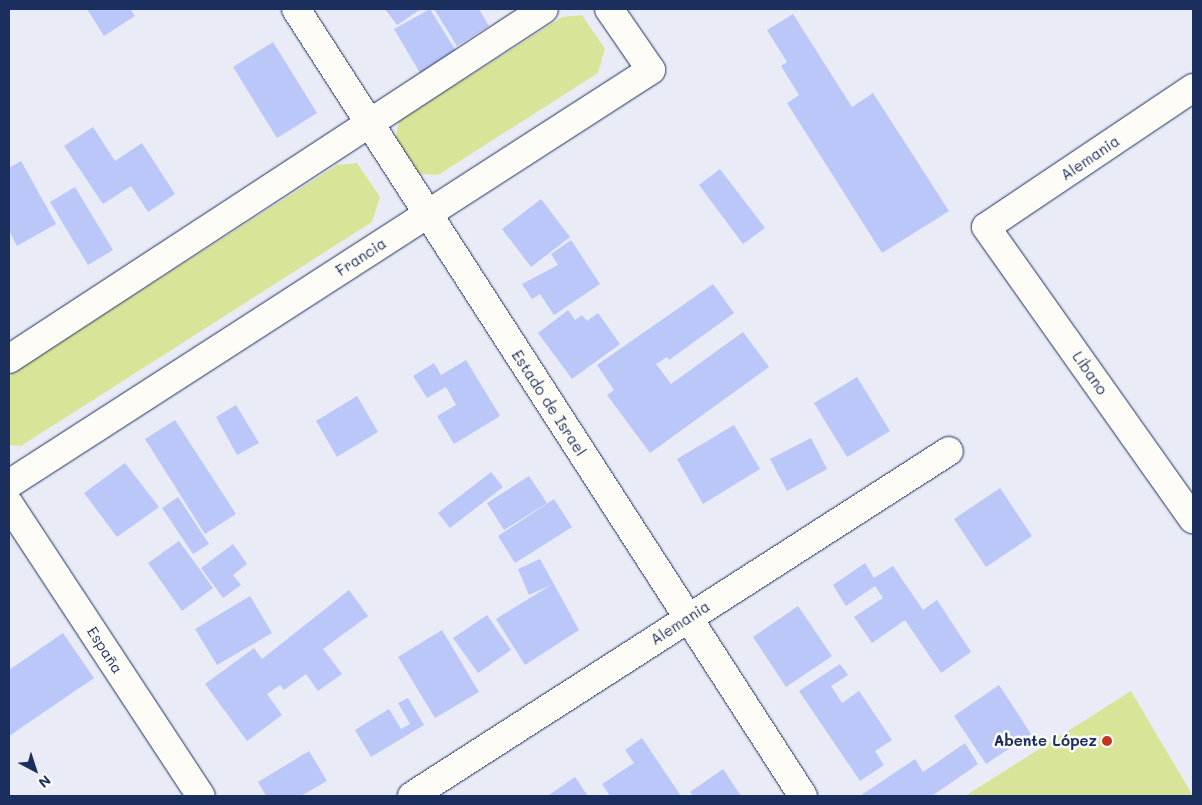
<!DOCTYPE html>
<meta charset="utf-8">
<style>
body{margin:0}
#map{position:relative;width:1202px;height:805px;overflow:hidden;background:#e9ecf7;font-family:Mali,sans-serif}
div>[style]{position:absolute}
.green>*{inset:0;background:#d8e598}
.building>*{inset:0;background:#bbc7f8}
.roads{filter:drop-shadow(0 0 1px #1b2f5e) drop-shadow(0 0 1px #1b2f5e)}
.minor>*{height:28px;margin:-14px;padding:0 14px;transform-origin:14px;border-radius:14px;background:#fdfcf7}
.dots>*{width:14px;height:14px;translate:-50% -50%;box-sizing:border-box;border:2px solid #fdfcf7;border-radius:50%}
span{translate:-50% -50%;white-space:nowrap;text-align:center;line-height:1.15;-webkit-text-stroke:5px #fdfcf7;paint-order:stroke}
.street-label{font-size:15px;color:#1b2f5e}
.poi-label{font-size:15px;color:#1b2f5e;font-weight:700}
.right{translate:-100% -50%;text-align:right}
.frame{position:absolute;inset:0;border:10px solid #1b2f5e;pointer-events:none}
.north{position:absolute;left:10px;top:745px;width:50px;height:50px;-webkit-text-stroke:4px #fdfcf7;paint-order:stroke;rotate:140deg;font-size:14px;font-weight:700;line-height:20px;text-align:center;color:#1b2f5e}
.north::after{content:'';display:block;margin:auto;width:18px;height:22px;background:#1b2f5e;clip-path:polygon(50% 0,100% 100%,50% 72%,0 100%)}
</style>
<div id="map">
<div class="green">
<div style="clip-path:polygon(582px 15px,605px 49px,598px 73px,438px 175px,417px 174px,395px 140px,399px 121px,562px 17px)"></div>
<div style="clip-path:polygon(357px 163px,380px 197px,372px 222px,21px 446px,9px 445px,9px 375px,337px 165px)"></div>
<div style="clip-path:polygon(1131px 691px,1193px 796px,965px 796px)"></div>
</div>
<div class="building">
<div style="clip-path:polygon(87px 9px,130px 9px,135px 16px,104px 36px)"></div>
<div style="clip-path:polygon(385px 9px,421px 9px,397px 25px)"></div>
<div style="clip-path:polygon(430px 9px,459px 56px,423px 78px,394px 29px)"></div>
<div style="clip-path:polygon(434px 9px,479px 9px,489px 26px,457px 46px)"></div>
<div style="clip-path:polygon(793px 14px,852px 107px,873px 93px,949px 211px,882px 253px,787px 103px,799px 95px,781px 66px,787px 62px,767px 30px)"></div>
<div style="clip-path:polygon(273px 42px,317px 113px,277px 138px,233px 67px)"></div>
<div style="clip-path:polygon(93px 127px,115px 161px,142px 143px,175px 194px,148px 212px,131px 186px,103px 204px,64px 146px)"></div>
<div style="clip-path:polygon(21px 161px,56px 224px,17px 246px,9px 230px,9px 168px)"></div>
<div style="clip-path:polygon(720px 169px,765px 228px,743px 244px,699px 185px)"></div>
<div style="clip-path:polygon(75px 187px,113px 250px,88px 265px,50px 202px)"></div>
<div style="clip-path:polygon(541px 199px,570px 237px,531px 267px,502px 229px)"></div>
<div style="clip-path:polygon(571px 240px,600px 284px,554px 315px,540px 294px,532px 299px,522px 284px,558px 265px,551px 254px)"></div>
<div style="clip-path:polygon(713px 284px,734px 313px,669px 360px,667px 357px,656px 364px,671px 384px,743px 332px,769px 367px,650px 453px,607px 395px,614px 390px,597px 365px)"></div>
<div style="clip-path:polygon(568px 310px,575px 320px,582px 315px,587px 321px,598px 313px,620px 344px,572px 379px,538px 333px)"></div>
<div style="clip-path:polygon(466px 360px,500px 416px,454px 444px,437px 416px,456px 405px,446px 387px,427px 398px,413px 376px,434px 363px,441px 375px)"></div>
<div style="clip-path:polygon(857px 377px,890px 431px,847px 457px,814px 403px)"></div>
<div style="clip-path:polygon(357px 396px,378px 432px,337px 457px,316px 421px)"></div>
<div style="clip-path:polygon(236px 405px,259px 443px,237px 455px,216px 417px)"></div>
<div style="clip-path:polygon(175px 420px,236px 514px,205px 534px,145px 439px)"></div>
<div style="clip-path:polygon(734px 425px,760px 469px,703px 504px,677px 459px)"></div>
<div style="clip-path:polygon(811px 438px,827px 469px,787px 491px,770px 459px)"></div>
<div style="clip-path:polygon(125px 463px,159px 507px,117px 537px,84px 493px)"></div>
<div style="clip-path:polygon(491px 472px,503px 487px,450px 528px,438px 513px)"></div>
<div style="clip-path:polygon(529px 476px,547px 503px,504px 530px,487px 503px)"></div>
<div style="clip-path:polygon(1000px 488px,1032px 536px,986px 567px,954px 519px)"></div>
<div style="clip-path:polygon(178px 497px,209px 544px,193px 554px,162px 508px)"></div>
<div style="clip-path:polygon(554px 499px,572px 527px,515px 563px,498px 536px)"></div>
<div style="clip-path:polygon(179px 541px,213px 588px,182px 611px,148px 563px)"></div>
<div style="clip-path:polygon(233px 544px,247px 564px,233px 575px,241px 585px,223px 598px,201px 568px)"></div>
<div style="clip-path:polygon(540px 559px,579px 630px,525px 665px,496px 619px,551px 585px,529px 595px,518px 569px)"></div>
<div style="clip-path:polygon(865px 563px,874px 578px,893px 566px,923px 610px,937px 600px,971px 652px,941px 673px,905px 620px,872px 643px,854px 617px,883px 598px,875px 586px,846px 606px,833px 585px)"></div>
<div style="clip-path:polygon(349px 590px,368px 616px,323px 649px,342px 674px,318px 691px,306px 674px,284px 690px,280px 685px,267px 694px,282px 715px,247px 741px,205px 684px,254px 648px,262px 659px)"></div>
<div style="clip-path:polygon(250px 596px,272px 633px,217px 665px,195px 629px)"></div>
<div style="clip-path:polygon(798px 606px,832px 656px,786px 687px,753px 637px)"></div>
<div style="clip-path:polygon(487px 615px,511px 650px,478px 673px,453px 638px)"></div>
<div style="clip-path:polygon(442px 630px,479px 692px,435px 718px,398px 657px)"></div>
<div style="clip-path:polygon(63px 633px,94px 678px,9px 736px,9px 670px)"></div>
<div style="clip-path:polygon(840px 664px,848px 675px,831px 686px,842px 703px,859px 691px,892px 740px,875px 751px,884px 765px,860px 781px,799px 691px)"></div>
<div style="clip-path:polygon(999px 685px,1031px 734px,986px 764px,954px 716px)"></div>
<div style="clip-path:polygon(408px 698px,424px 725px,371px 757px,355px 730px,389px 709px,401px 729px,410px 724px,398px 703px)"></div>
<div style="clip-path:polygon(642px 738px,681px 796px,610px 796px,602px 784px,634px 763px,625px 750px)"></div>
<div style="clip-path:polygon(965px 743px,978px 764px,932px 796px,860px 796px,915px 759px,923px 772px)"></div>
<div style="clip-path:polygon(309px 751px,327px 781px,301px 796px,266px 796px,258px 782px)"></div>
<div style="clip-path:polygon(723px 769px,741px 796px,693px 796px,690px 792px)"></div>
<div style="clip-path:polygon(575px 777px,588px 796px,550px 796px,549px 795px)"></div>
</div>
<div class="roads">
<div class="minor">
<div style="left:296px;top:9px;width:936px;rotate:57.21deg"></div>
<div style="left:1193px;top:88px;width:249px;rotate:146.1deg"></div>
<div style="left:986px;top:227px;width:358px;rotate:54.7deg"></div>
<div style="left:9px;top:359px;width:639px;rotate:-33.19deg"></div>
<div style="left:9px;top:484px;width:764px;rotate:-32.82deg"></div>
<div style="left:651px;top:70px;width:74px;rotate:-124.5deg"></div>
<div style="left:9px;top:504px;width:349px;rotate:56.7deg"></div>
<div style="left:412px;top:796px;width:638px;rotate:-32.72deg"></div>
</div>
</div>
<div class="dots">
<div style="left:1107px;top:741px;background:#c8321e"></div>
</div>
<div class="street-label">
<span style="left:1090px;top:158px;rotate:-34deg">Alemania</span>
<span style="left:361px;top:257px;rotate:-33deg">Francia</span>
<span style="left:1090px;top:373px;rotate:55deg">Líbano</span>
<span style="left:549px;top:403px;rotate:57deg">Estado de Israel</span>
<span style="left:680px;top:623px;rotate:-33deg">Alemania</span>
<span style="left:105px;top:650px;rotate:57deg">España</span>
</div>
<div class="poi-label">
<span class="right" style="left:1097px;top:741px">Abente López</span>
</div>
<div class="frame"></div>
<div class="north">N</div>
</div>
